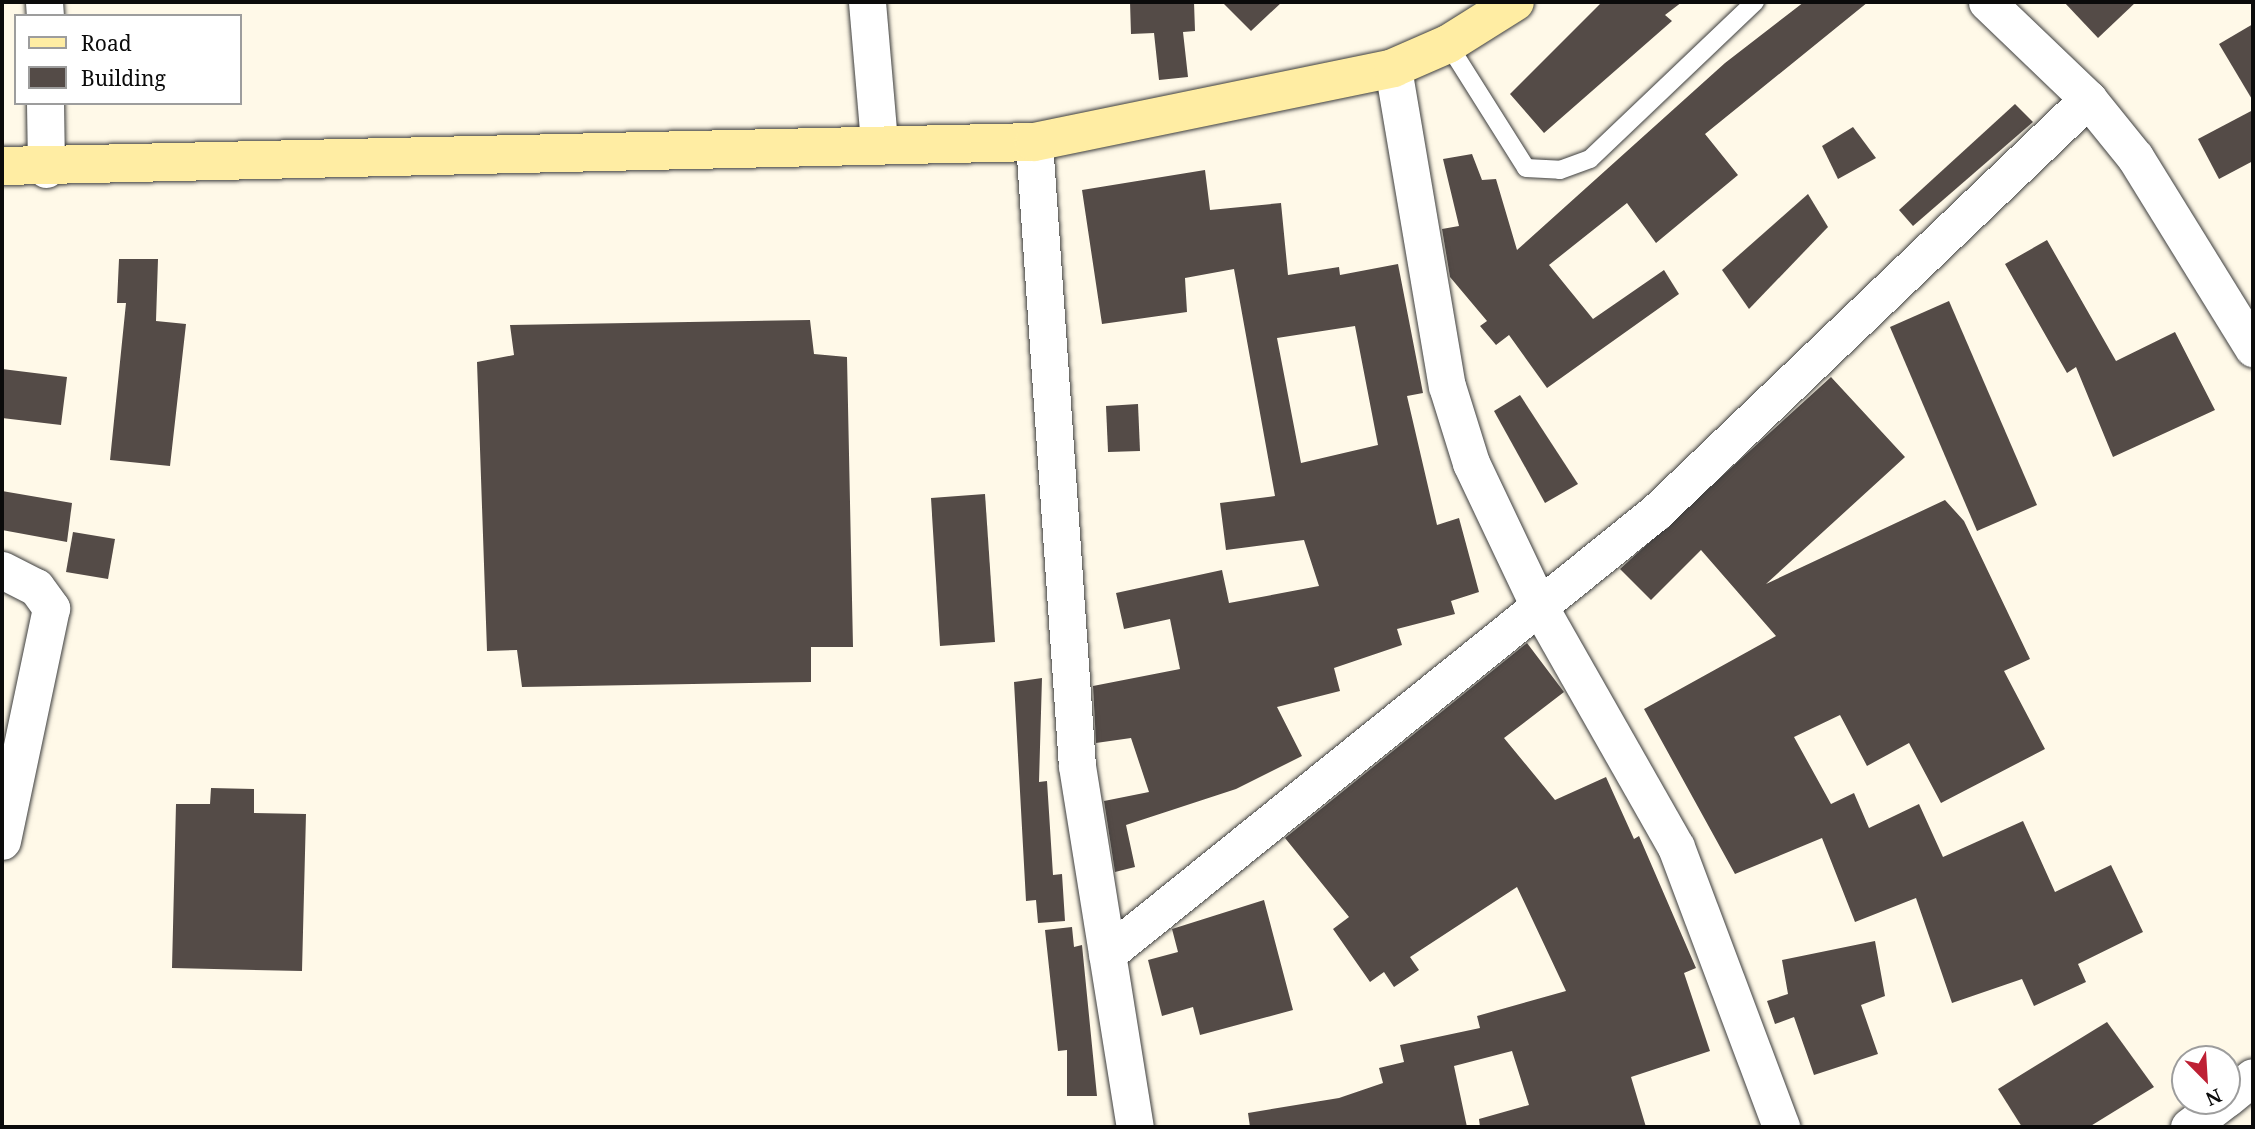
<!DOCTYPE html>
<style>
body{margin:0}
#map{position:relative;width:2255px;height:1129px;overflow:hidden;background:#fff9e8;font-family:"Noto Serif",serif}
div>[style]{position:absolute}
.building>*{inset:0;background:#544b47}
.roads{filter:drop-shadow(0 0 2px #3e3e3e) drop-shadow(0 0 2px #3e3e3e)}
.service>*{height:18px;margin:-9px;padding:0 9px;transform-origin:9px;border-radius:9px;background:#fff}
.minor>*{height:37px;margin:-18.5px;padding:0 18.5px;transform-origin:18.5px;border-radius:18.5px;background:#fff}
.secondary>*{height:38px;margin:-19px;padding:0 19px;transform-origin:19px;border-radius:19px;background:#ffeda3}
span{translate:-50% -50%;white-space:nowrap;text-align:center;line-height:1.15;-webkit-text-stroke:7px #fff;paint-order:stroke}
.frame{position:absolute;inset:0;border:4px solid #0b0b0b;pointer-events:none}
.legend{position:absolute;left:14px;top:14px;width:228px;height:91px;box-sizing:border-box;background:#fff;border:2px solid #9d9d9d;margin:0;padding:9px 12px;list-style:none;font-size:21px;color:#0b0b0b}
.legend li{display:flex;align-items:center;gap:14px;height:35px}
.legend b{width:35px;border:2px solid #9d9d9d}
.north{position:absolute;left:2171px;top:1045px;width:70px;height:70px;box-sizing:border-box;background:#fff;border:2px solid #9d9d9d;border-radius:50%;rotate:156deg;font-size:19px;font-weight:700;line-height:28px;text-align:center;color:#0b0b0b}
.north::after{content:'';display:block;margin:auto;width:24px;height:32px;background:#be2034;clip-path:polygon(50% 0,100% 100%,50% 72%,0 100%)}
</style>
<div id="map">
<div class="building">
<div style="clip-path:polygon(1130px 2px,1194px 2px,1195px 31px,1183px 32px,1188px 77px,1159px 80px,1154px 33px,1131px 34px)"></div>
<div style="clip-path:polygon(1222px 2px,1282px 2px,1251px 31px)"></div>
<div style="clip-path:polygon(1602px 2px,1682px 2px,1665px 15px,1672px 21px,1544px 133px,1510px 94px)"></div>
<div style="clip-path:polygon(1804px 2px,1868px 2px,1705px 134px,1738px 175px,1656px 243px,1627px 203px,1549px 265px,1593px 319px,1664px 270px,1679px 294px,1547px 388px,1509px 335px,1496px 345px,1480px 326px,1487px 321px,1450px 277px,1442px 229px,1459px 226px,1443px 159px,1472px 154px,1482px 180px,1496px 179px,1517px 250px,1725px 63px)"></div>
<div style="clip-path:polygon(2064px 2px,2136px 2px,2098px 38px)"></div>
<div style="clip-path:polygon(2253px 24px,2253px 101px,2219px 44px)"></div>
<div style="clip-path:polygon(2015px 104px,2033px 122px,1913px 226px,1899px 210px)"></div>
<div style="clip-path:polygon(2253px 110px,2253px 161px,2219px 179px,2198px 139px)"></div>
<div style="clip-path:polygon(1853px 127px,1876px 158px,1838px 179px,1822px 146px)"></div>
<div style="clip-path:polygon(evenodd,1205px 170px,1210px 210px,1281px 203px,1288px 275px,1339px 267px,1340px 275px,1398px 264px,1423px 393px,1407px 396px,1437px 525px,1459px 518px,1479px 592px,1451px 601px,1455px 614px,1397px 629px,1402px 645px,1334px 668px,1340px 691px,1277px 707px,1302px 756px,1236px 789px,1126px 825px,1135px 867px,1115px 872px,1104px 801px,1149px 792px,1131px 738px,1096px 743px,1093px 686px,1180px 669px,1170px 619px,1124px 629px,1116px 593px,1222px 570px,1229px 603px,1319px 586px,1304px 540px,1226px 550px,1220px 503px,1275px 496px,1234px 269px,1185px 278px,1187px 312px,1102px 324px,1082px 190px,1205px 170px,1355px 326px,1378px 445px,1301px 463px,1277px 338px,1355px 326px)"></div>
<div style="clip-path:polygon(1808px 194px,1828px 227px,1749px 309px,1722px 270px)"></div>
<div style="clip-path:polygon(2047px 240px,2116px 361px,2175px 332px,2215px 410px,2113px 457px,2076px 367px,2067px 373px,2005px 264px)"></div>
<div style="clip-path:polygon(119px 259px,158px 259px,156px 321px,186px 324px,170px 466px,110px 460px,126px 303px,117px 303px)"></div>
<div style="clip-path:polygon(1949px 301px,2037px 505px,1977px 531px,1890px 327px)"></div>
<div style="clip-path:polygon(810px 320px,814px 354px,847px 357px,853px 647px,811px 647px,811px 682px,522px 687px,517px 650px,487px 651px,477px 362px,514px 355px,510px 325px)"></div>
<div style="clip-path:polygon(2px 369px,67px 377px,61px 425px,2px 418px)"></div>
<div style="clip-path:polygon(1831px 377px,1905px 457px,1766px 584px,1945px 500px,1964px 521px,2030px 659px,2004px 671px,2045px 749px,1941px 803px,1909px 743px,1867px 766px,1840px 715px,1794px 737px,1831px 804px,1854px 793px,1869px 828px,1919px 804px,1943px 857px,2023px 821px,2055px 892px,2111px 865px,2143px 932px,2078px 964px,2086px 982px,2034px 1006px,2022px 979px,1952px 1003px,1916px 898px,1855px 922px,1822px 838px,1735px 874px,1644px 709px,1776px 636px,1701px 550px,1651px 600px,1620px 569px)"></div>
<div style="clip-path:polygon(1520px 395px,1578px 484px,1545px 503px,1494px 411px)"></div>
<div style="clip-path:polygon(1138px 404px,1140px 451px,1108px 452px,1106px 406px)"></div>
<div style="clip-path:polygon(2px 491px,72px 503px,67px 542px,2px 530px)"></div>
<div style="clip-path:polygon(985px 494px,995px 642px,940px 646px,931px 498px)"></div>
<div style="clip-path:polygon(73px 532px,115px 539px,108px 579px,66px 572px)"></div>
<div style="clip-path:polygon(1527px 643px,1564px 692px,1504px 738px,1555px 800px,1606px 777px,1634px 839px,1639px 836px,1696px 968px,1684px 973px,1710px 1051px,1631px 1077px,1646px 1127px,1480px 1127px,1479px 1119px,1529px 1105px,1512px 1051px,1454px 1066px,1467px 1127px,1250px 1127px,1248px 1113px,1339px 1098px,1383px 1083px,1379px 1068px,1404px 1062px,1400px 1045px,1480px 1028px,1477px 1016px,1566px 991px,1517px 887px,1410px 957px,1419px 970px,1394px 987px,1384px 972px,1370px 982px,1333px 929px,1349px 917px,1285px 838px)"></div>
<div style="clip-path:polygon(1042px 678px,1039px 782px,1047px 781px,1053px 875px,1062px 874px,1065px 921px,1038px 923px,1036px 900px,1026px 901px,1014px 682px)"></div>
<div style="clip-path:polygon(211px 788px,254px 789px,254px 813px,306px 814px,302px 971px,172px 968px,176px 804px,210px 804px)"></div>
<div style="clip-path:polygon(1264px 900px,1293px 1010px,1200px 1035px,1193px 1007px,1162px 1016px,1148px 960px,1178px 952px,1172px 929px)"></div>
<div style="clip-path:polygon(1072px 927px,1074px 947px,1082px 945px,1097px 1096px,1067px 1096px,1067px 1050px,1058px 1051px,1045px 930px)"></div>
<div style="clip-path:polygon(1875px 941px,1885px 996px,1861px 1005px,1878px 1054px,1814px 1075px,1794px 1017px,1775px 1024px,1767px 1001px,1788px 994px,1782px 960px)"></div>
<div style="clip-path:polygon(2107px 1022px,2154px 1087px,2089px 1127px,2022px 1127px,1998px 1089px)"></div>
</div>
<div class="roads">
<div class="service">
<div style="left:1448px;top:44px;width:146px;rotate:57.8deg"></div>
<div style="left:1526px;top:168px;width:34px;rotate:3deg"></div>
<div style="left:1560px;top:170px;width:32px;rotate:-20deg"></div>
<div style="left:1590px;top:159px;width:228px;rotate:-43.6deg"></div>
</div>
<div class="minor">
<div style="left:44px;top:2px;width:14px;rotate:86deg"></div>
<div style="left:867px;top:2px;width:142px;rotate:85.1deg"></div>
<div style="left:1987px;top:2px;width:140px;rotate:43.8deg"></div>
<div style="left:2088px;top:99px;width:75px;rotate:51deg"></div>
<div style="left:2135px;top:157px;width:225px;rotate:58.3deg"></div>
<div style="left:1393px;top:68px;width:323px;rotate:80.4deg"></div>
<div style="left:1447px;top:386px;width:81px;rotate:72.7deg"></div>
<div style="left:1471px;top:463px;width:158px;rotate:64.6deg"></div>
<div style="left:1539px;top:606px;width:277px;rotate:60.4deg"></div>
<div style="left:1676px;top:847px;width:299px;rotate:69.4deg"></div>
<div style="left:45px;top:103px;width:66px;rotate:89.1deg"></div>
<div style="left:1034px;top:142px;width:625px;rotate:86.06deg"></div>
<div style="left:1077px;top:766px;width:366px;rotate:80.9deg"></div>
<div style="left:2px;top:570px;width:38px;rotate:27deg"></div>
<div style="left:36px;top:587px;width:26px;rotate:54deg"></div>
<div style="left:51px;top:608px;width:238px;rotate:101.9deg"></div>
<div style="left:1107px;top:954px;width:705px;rotate:-38.84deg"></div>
<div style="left:1656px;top:512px;width:598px;rotate:-43.71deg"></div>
<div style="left:2227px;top:1098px;width:33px;rotate:-39deg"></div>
<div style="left:2189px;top:1127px;width:43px;rotate:-37.4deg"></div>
</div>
<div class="secondary">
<div style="left:2px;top:166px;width:1032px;rotate:-1.33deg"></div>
<div style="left:1034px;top:142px;width:367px;rotate:-11.6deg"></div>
<div style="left:1393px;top:68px;width:60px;rotate:-23.6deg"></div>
<div style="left:1448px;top:44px;width:79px;rotate:-32.1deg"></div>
</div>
</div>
<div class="frame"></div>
<ul class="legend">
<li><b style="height:9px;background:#ffeda3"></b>Road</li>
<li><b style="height:19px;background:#544b47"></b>Building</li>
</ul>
<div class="north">N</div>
</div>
